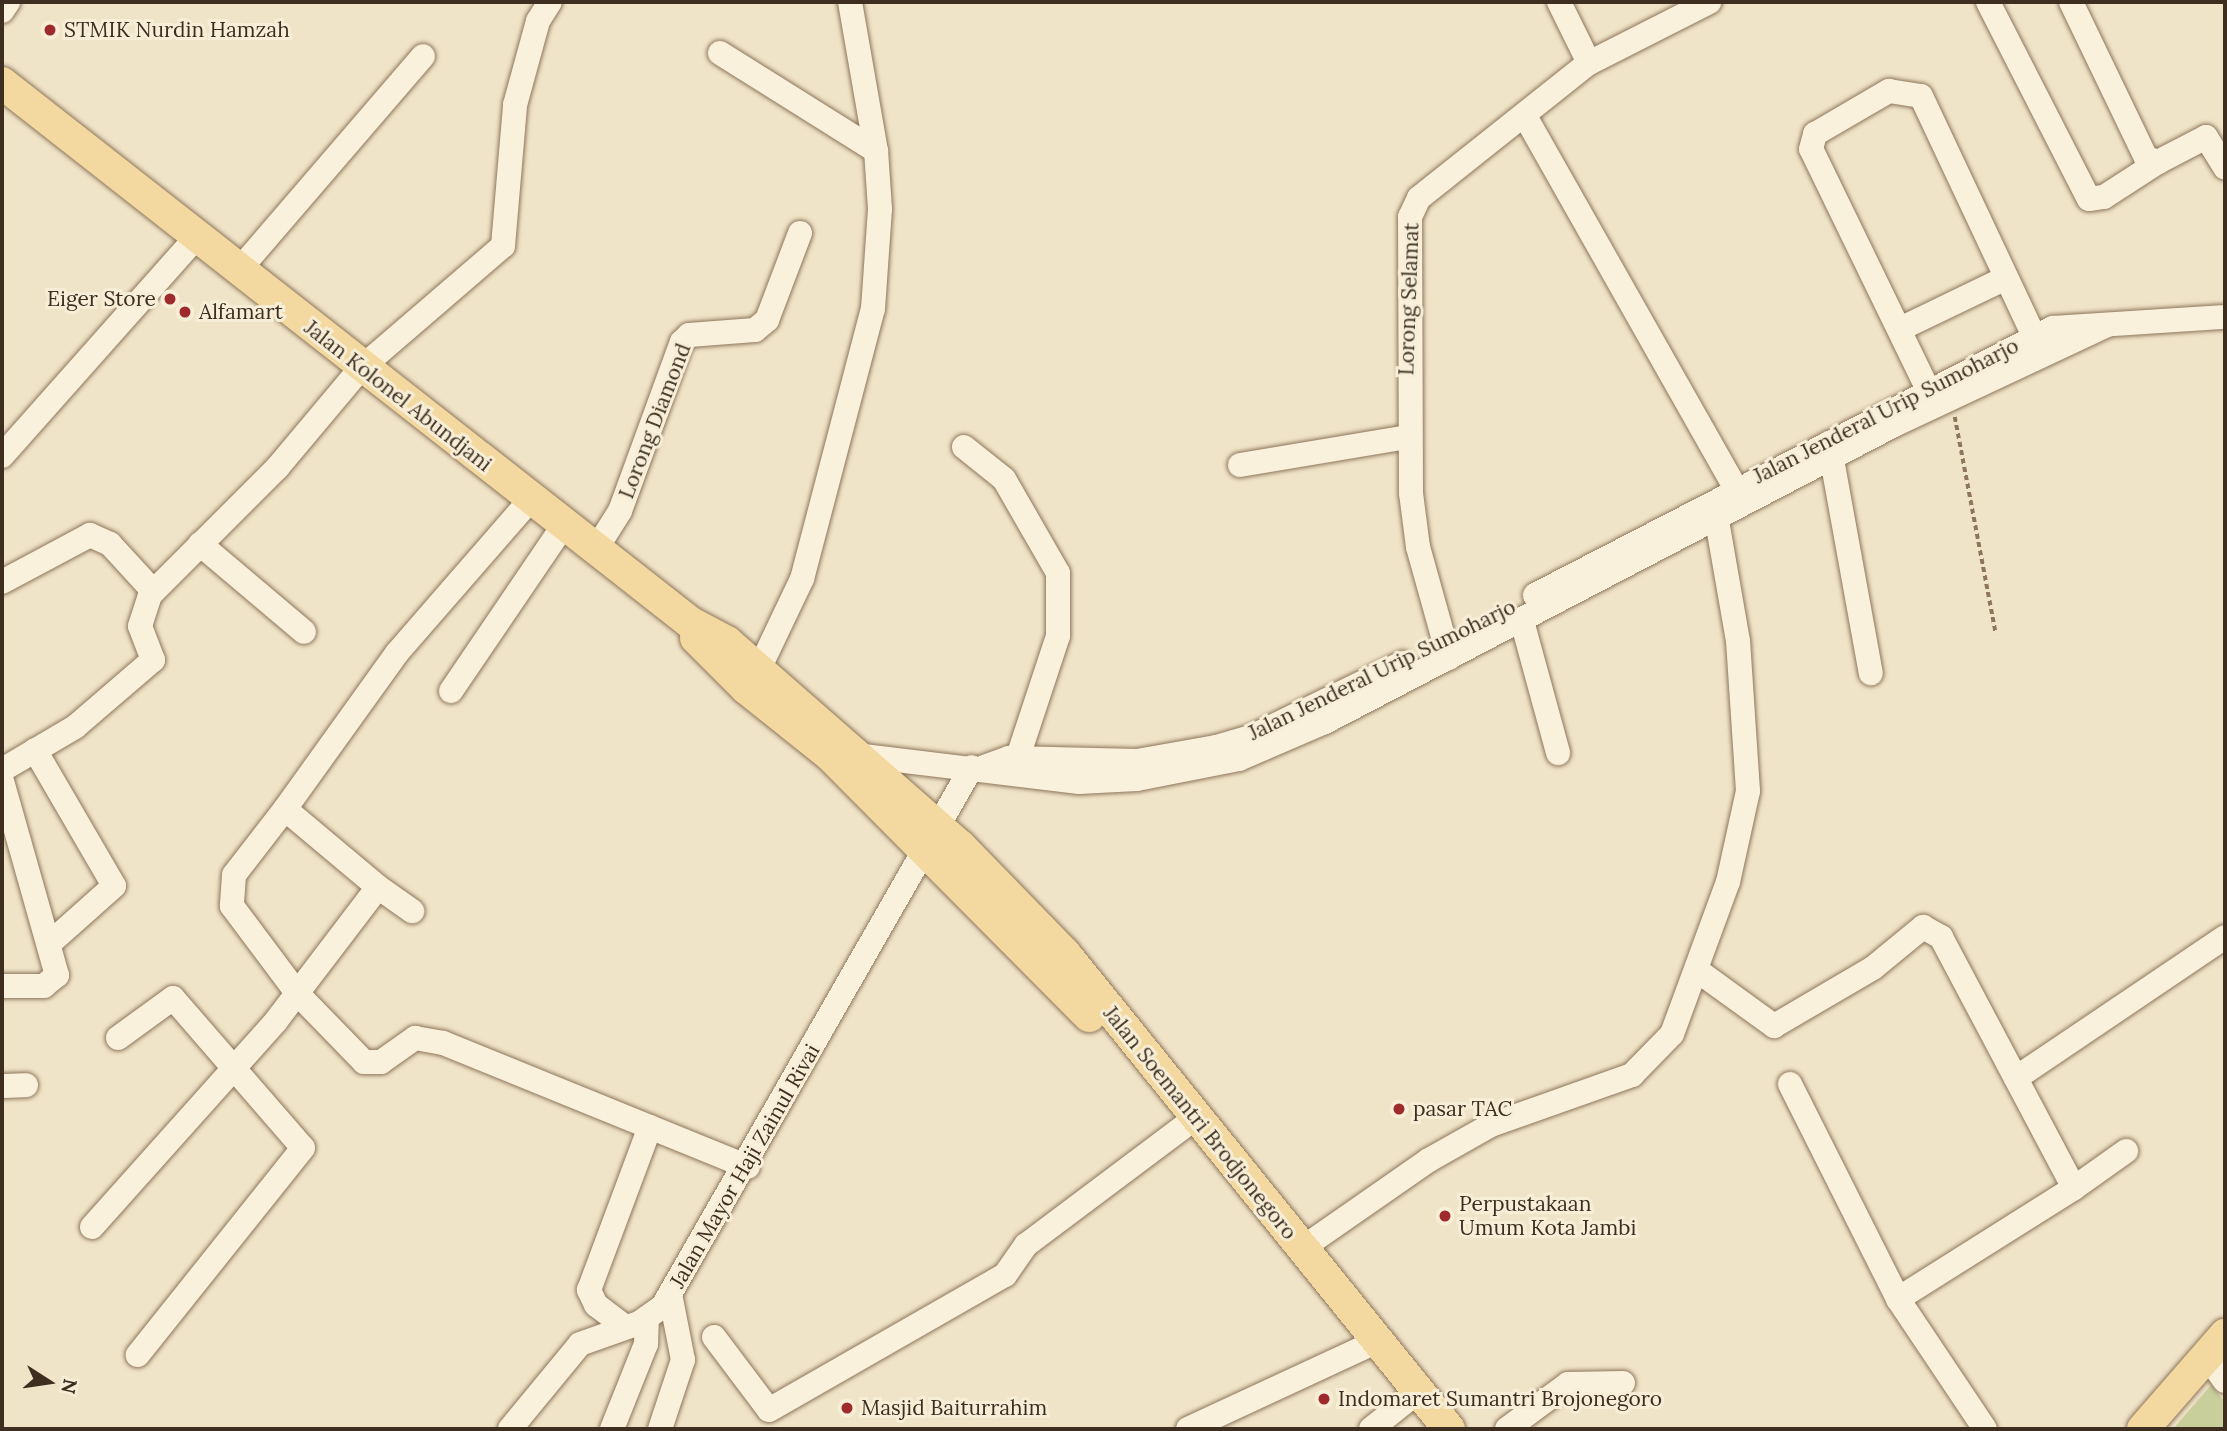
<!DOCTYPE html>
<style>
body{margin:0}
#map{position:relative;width:2227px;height:1431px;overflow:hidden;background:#f0e4c8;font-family:Lora,serif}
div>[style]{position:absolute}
.green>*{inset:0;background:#c9cf9b}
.path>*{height:3.5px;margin-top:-1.75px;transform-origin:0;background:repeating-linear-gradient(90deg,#8d765c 0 5px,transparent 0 8.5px)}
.roads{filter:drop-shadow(0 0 2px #8d765c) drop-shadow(0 0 2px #8d765c)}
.minor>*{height:24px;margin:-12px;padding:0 12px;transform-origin:12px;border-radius:12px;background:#faf1dc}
.major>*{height:32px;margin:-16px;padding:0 16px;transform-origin:16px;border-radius:16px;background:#f3d9a0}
.dots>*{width:19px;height:19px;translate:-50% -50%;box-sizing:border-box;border:4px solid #f7eed8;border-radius:50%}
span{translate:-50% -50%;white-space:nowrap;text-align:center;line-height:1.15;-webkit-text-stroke:6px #f7eed8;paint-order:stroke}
.poi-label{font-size:21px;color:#3d2e20}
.left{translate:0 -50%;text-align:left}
.right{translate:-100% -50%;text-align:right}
.street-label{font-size:21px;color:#3d2e20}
.frame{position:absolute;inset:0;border:4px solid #3d2e20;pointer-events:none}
.north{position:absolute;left:14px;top:1347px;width:70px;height:70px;-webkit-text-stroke:5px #f7eed8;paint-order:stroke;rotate:102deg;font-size:19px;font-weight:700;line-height:28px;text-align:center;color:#3d2e20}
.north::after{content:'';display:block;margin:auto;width:24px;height:32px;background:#3d2e20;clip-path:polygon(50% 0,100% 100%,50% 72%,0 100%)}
</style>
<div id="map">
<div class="green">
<div style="clip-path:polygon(2211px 1385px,2225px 1402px,2225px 1429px,2173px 1429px)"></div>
</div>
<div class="path">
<div style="left:1955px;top:417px;width:221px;rotate:79.3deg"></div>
</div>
<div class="roads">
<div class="minor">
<div style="left:1988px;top:2px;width:221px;rotate:62.9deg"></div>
<div style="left:2089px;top:199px;width:15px;rotate:-8deg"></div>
<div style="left:2104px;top:197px;width:64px;rotate:-32.9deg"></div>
<div style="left:2071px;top:2px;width:173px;rotate:64.3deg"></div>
<div style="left:2146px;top:158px;width:13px;rotate:18deg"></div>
<div style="left:2158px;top:162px;width:54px;rotate:-27.5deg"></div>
<div style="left:2206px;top:137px;width:36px;rotate:58deg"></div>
<div style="left:2px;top:11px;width:11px;rotate:-56deg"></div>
<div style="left:720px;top:53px;width:184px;rotate:32.1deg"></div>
<div style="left:1589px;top:63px;width:135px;rotate:-26.9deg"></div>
<div style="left:1525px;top:116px;width:443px;rotate:60.5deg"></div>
<div style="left:239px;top:270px;width:282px;rotate:-49.3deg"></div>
<div style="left:1902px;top:328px;width:115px;rotate:-25.7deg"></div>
<div style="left:1934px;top:402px;width:281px;rotate:-115.9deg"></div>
<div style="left:1811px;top:149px;width:16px;rotate:-75deg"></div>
<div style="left:1815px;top:134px;width:86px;rotate:-30.2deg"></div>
<div style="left:1889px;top:91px;width:32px;rotate:9deg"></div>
<div style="left:1921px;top:96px;width:280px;rotate:64.8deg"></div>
<div style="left:1829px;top:443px;width:234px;rotate:79.7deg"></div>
<div style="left:964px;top:447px;width:51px;rotate:38.7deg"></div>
<div style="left:1004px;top:479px;width:108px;rotate:60.1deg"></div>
<div style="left:1058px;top:573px;width:63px;rotate:90deg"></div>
<div style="left:1058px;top:636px;width:127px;rotate:108.3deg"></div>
<div style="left:2px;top:456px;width:294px;rotate:-48.4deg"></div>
<div style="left:1240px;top:465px;width:170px;rotate:-9.5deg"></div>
<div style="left:200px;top:544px;width:136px;rotate:40.2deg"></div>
<div style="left:596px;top:549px;width:45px;rotate:-57.7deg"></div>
<div style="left:620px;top:511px;width:180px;rotate:-69.9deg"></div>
<div style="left:682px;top:342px;width:10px;rotate:-45deg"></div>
<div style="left:689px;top:335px;width:66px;rotate:-4.3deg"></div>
<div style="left:755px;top:330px;width:16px;rotate:-40deg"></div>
<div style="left:767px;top:320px;width:93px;rotate:-69.2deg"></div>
<div style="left:2px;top:582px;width:100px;rotate:-28.1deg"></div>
<div style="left:90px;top:535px;width:22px;rotate:24deg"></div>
<div style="left:110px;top:544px;width:64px;rotate:47.5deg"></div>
<div style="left:1535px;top:595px;width:583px;rotate:-27.27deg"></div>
<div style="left:2053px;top:328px;width:172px;rotate:-3.7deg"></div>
<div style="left:1522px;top:621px;width:137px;rotate:74.7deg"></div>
<div style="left:1449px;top:658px;width:115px;rotate:-105.6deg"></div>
<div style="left:1418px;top:547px;width:54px;rotate:-97.4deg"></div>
<div style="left:1411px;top:493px;width:276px;rotate:-90.2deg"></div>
<div style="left:1410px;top:217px;width:21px;rotate:-65deg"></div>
<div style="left:1419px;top:198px;width:217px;rotate:-38.5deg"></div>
<div style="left:1589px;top:63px;width:68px;rotate:-116.2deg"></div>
<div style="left:759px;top:669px;width:100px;rotate:-64.5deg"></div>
<div style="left:802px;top:579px;width:279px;rotate:-75.3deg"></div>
<div style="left:873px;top:309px;width:100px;rotate:-86deg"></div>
<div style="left:880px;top:209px;width:58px;rotate:-93.9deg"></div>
<div style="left:876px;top:151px;width:151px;rotate:-99.9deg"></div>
<div style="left:451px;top:691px;width:201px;rotate:-55.8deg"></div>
<div style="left:35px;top:750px;width:157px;rotate:59.8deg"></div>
<div style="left:114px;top:886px;width:87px;rotate:138.3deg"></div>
<div style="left:847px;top:754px;width:234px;rotate:6.9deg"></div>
<div style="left:1079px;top:782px;width:58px;rotate:-3deg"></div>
<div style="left:1137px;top:779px;width:104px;rotate:-11.1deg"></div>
<div style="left:1239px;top:759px;width:94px;rotate:-23.3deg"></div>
<div style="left:1325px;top:722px;width:642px;rotate:-27.56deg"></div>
<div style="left:1894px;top:425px;width:235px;rotate:-25.1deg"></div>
<div style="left:984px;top:767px;width:27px;rotate:-20deg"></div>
<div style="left:1009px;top:758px;width:128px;rotate:1.3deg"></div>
<div style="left:1137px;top:761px;width:80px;rotate:-10deg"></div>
<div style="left:1216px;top:747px;width:36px;rotate:-16deg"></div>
<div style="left:1251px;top:737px;width:169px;rotate:-26deg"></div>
<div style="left:2px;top:770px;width:85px;rotate:-30.5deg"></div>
<div style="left:75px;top:727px;width:103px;rotate:-40.7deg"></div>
<div style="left:153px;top:660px;width:36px;rotate:-111deg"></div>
<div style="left:140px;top:626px;width:33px;rotate:-72deg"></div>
<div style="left:150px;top:595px;width:180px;rotate:-45deg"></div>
<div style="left:277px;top:468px;width:131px;rotate:-50deg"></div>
<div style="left:361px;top:368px;width:187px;rotate:-40.7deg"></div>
<div style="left:503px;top:246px;width:142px;rotate:-85.1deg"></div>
<div style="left:515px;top:105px;width:87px;rotate:-74.7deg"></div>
<div style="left:538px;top:21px;width:22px;rotate:-58deg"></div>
<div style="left:2px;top:781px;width:202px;rotate:74.2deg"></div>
<div style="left:57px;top:975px;width:17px;rotate:140deg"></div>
<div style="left:44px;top:986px;width:42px;rotate:180deg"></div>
<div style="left:285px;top:809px;width:83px;rotate:127.7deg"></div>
<div style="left:234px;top:875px;width:31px;rotate:94deg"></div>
<div style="left:232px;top:906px;width:109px;rotate:53.2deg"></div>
<div style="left:297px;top:993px;width:96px;rotate:45.8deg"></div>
<div style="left:364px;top:1062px;width:17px"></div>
<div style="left:381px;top:1062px;width:42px;rotate:-35.2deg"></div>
<div style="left:415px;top:1038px;width:28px;rotate:10deg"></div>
<div style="left:443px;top:1043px;width:329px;rotate:22.1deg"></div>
<div style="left:378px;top:887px;width:42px;rotate:35.2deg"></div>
<div style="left:1698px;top:971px;width:94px;rotate:35.9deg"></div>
<div style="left:1774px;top:1026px;width:115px;rotate:-30.4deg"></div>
<div style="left:1873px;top:968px;width:65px;rotate:-39.4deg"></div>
<div style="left:1923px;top:927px;width:21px;rotate:29deg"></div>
<div style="left:1941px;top:937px;width:284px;rotate:62.1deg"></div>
<div style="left:2074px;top:1188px;width:208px;rotate:147.8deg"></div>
<div style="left:1898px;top:1299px;width:156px;rotate:56.2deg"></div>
<div style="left:118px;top:1038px;width:68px;rotate:-36deg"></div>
<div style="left:173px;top:998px;width:198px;rotate:49.1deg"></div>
<div style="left:303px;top:1148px;width:265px;rotate:128.6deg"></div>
<div style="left:2016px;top:1078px;width:252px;rotate:-34deg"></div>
<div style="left:1790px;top:1084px;width:241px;rotate:63.3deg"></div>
<div style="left:2px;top:1086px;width:24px;rotate:-2deg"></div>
<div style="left:2074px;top:1188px;width:64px;rotate:-35.4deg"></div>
<div style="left:92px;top:1227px;width:276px;rotate:-48.2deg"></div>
<div style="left:276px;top:1021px;width:168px;rotate:-52.7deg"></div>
<div style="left:378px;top:887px;width:121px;rotate:-140deg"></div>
<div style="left:285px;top:809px;width:192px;rotate:-54.3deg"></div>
<div style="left:397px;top:653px;width:204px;rotate:-49deg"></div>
<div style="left:1301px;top:1249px;width:156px;rotate:-34.8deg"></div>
<div style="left:1429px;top:1160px;width:71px;rotate:-29.4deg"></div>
<div style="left:1491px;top:1125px;width:150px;rotate:-19.5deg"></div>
<div style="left:1632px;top:1075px;width:57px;rotate:-45.7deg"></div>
<div style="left:1672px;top:1034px;width:162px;rotate:-69.8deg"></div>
<div style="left:1728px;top:882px;width:93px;rotate:-77.6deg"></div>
<div style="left:1748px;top:791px;width:150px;rotate:-93.8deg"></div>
<div style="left:1738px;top:641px;width:139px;rotate:-99.9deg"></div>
<div style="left:624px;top:1326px;width:35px;rotate:-143deg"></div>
<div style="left:596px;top:1305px;width:17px;rotate:-115deg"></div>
<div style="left:589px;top:1290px;width:174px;rotate:-69.5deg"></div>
<div style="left:714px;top:1337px;width:91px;rotate:53deg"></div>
<div style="left:769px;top:1410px;width:272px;rotate:-29.8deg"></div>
<div style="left:1005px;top:1275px;width:37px;rotate:-55deg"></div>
<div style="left:1026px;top:1245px;width:196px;rotate:-36.9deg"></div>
<div style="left:2206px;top:1355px;width:32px;rotate:54deg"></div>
<div style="left:510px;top:1429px;width:110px;rotate:-50.5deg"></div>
<div style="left:580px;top:1344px;width:63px;rotate:-19.6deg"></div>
<div style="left:639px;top:1323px;width:29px;rotate:-35deg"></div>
<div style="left:663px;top:1306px;width:621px;rotate:-60.18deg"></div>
<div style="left:612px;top:1429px;width:92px;rotate:-68.2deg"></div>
<div style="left:646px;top:1344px;width:26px;rotate:-88deg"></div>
<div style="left:660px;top:1429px;width:73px;rotate:-71.6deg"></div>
<div style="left:683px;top:1360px;width:67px;rotate:-101.1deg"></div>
<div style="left:1188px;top:1429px;width:200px;rotate:-24.9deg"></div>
<div style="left:1371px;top:1429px;width:50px;rotate:-38.5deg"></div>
<div style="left:1507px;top:1429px;width:76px;rotate:-36.4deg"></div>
<div style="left:1568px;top:1384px;width:55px;rotate:-1deg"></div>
</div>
<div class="major">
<div style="left:2px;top:83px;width:875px;rotate:38.09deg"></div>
<div style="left:691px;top:623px;width:41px;rotate:27.8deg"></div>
<div style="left:727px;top:642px;width:310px;rotate:41.2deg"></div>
<div style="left:960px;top:846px;width:151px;rotate:45.8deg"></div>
<div style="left:1065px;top:954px;width:611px;rotate:51.05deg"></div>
<div style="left:696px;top:638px;width:71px;rotate:45deg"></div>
<div style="left:746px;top:688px;width:107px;rotate:38.6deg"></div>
<div style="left:830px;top:755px;width:368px;rotate:45.2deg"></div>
<div style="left:2143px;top:1429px;width:125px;rotate:-48.9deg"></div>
</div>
</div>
<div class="dots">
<div style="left:50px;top:30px;background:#9e2a2b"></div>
<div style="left:170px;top:299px;background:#9e2a2b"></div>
<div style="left:185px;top:312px;background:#9e2a2b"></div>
<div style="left:1399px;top:1109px;background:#9e2a2b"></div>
<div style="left:1445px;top:1216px;background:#9e2a2b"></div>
<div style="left:1324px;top:1399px;background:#9e2a2b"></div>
<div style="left:847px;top:1408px;background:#9e2a2b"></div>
</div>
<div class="poi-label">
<span class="left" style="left:64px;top:30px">STMIK Nurdin Hamzah</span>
<span class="right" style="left:156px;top:299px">Eiger Store</span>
<span class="left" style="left:199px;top:312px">Alfamart</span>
<span class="left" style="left:1413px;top:1109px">pasar TAC</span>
<span class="left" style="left:1459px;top:1216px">Perpustakaan<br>Umum Kota Jambi</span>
<span class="left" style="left:1338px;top:1399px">Indomaret Sumantri Brojonegoro</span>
<span class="left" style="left:861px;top:1408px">Masjid Baiturrahim</span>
</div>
<div class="street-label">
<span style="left:1409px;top:299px;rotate:-88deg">Lorong Selamat</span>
<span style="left:398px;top:396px;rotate:38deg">Jalan Kolonel Abundjani</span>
<span style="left:1886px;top:411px;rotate:-27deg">Jalan Jenderal Urip Sumoharjo</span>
<span style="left:655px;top:421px;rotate:-69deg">Lorong Diamond</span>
<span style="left:1382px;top:670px;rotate:-26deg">Jalan Jenderal Urip Sumoharjo</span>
<span style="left:1200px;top:1123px;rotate:51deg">Jalan Soemantri Brodjonegoro</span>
<span style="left:745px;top:1166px;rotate:-60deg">Jalan Mayor Haji Zainul Rivai</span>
</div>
<div class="frame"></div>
<div class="north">N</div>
</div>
